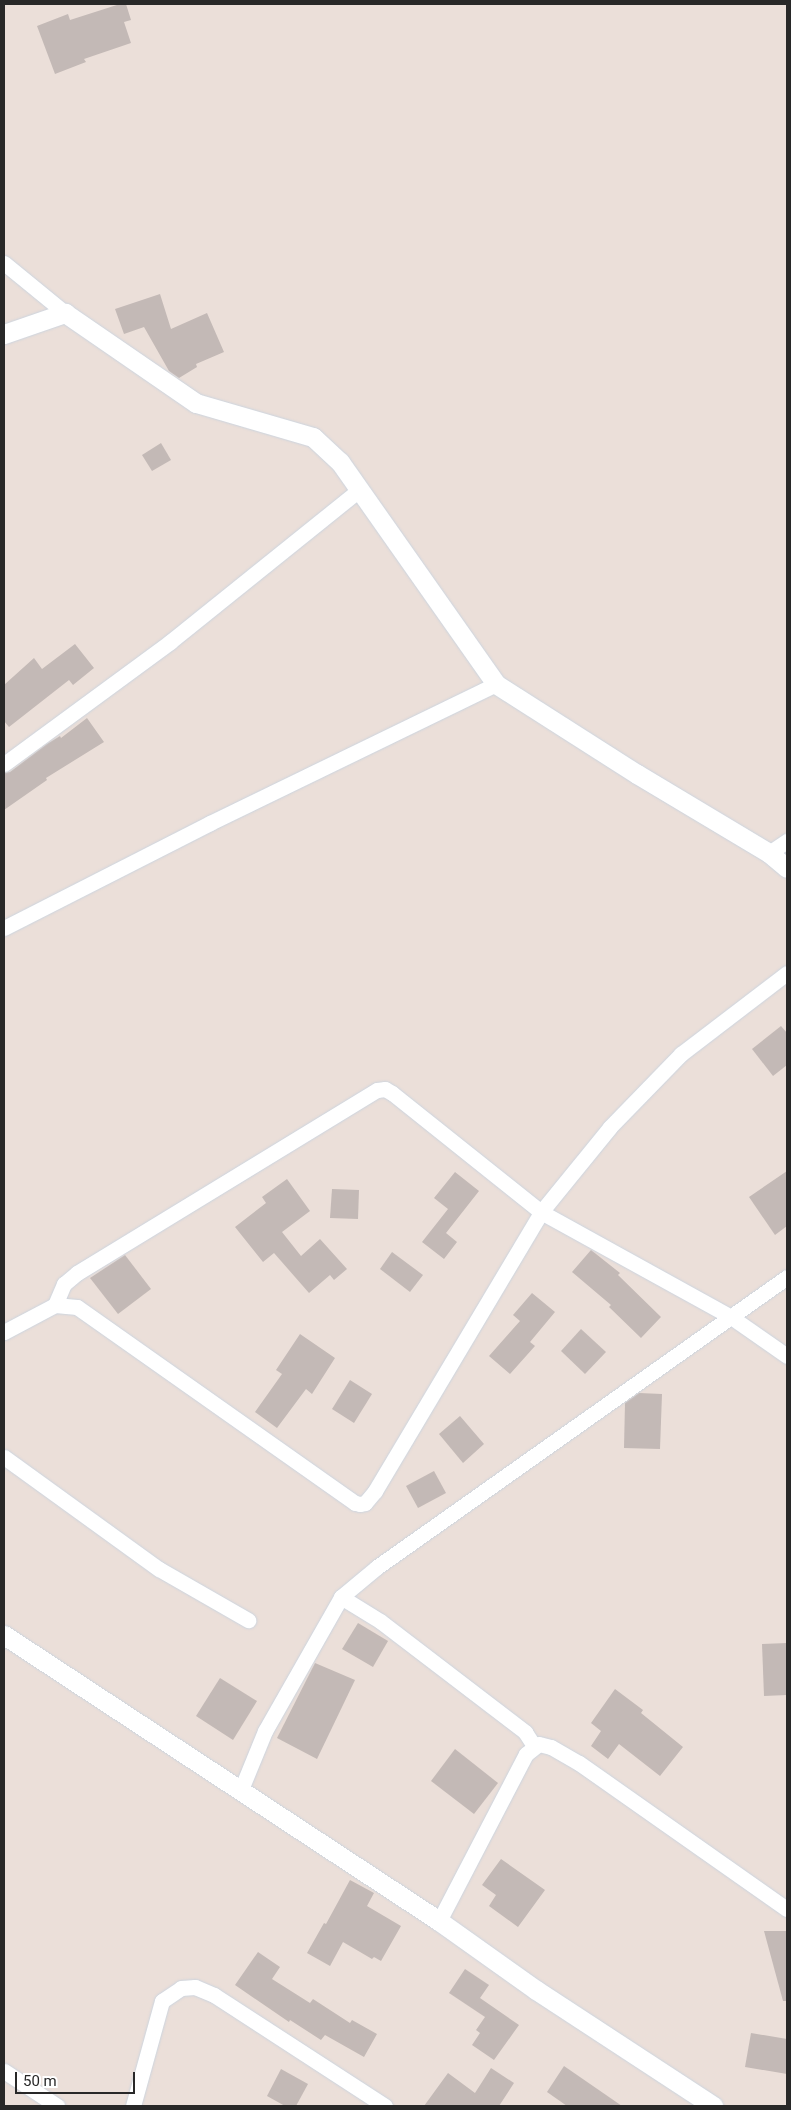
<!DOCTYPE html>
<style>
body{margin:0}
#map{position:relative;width:791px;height:2110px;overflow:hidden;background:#ebdfd9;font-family:Roboto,sans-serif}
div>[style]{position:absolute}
.building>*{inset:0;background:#c3b9b6}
.roads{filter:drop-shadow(0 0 1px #ccd4de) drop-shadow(0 0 1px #ccd4de)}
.minor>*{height:15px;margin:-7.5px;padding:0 7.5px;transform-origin:7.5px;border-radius:7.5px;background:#fff}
.tertiary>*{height:19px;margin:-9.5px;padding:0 9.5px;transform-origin:9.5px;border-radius:9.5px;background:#fff}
span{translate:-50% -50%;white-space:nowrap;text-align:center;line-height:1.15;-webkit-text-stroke:4.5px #fff;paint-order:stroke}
.frame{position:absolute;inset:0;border:5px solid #282828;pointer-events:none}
.scale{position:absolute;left:15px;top:2072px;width:120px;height:22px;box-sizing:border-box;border:2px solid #282828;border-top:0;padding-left:6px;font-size:15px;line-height:18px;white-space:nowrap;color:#282828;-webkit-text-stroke:4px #fff;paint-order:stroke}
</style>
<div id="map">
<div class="building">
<div style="clip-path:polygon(120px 4px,126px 4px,131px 20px,124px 22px,131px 43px,84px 59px,86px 62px,55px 74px,37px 26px,68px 14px,70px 20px)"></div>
<div style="clip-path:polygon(160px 294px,171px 329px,207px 313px,224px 352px,196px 364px,197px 367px,179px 378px,169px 371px,144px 327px,124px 334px,115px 309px)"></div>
<div style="clip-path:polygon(161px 443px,171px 460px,152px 471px,142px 455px)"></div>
<div style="clip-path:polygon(75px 644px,94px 668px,73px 685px,69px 680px,9px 727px,4px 721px,4px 685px,34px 658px,42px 669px)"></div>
<div style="clip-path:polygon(87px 718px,104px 742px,46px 778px,47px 780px,4px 810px,4px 773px,10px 772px,47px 744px,60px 736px,61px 738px)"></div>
<div style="clip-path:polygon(781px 1026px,787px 1033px,787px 1065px,773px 1076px,752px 1049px)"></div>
<div style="clip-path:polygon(787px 1171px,787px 1226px,775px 1235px,749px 1197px)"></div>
<div style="clip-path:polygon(455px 1172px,479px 1191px,446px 1233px,457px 1242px,444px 1259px,422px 1242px,448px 1209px,434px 1198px)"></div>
<div style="clip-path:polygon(287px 1179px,310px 1211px,282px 1232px,301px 1256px,320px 1239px,347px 1269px,334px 1280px,330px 1275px,309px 1293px,274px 1253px,263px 1262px,235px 1227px,266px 1203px,262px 1197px)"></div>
<div style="clip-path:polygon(332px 1189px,359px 1190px,358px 1219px,330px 1218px)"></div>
<div style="clip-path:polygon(591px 1250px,620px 1273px,618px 1275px,661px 1317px,641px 1338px,609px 1307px,611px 1305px,572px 1272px)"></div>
<div style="clip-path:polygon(392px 1252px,423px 1275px,410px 1292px,380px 1269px)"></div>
<div style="clip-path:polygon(125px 1255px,151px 1289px,118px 1314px,90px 1278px)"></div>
<div style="clip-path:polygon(532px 1293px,555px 1312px,530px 1342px,535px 1346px,510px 1374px,489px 1356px,520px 1321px,513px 1315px)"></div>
<div style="clip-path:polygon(581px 1329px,606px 1352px,585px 1374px,561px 1351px)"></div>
<div style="clip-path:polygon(300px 1334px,335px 1358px,312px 1394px,306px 1389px,277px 1428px,255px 1412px,282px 1374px,276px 1370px)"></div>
<div style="clip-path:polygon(350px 1380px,372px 1394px,354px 1423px,332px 1409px)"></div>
<div style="clip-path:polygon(639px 1393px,662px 1394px,660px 1449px,624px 1448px,625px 1403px)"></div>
<div style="clip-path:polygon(460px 1416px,484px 1444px,463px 1463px,439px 1434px)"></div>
<div style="clip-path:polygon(434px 1471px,446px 1493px,418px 1508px,406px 1486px)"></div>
<div style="clip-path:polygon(358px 1623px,388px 1641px,373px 1667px,342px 1649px)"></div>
<div style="clip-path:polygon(787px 1643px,787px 1695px,764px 1696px,762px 1644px)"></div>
<div style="clip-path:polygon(315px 1663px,355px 1680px,317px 1759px,277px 1738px)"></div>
<div style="clip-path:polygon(220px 1678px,257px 1701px,233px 1740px,196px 1716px)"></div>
<div style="clip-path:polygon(615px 1689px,643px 1710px,641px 1713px,683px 1747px,660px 1776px,619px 1744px,608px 1759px,591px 1746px,601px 1731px,591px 1723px)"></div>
<div style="clip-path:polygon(455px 1749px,498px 1783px,474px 1814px,431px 1781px)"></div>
<div style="clip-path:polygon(501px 1859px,545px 1890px,518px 1927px,489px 1906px,496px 1895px,482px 1885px)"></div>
<div style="clip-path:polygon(350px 1880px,374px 1893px,367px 1906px,401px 1926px,381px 1961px,374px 1957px,372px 1959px,343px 1942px,330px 1966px,307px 1953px,324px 1923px,326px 1924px)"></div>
<div style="clip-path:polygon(764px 1931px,787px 1931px,787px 2001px,783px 2001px)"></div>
<div style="clip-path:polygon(258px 1952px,280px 1967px,272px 1979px,310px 2003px,313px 1999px,350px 2023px,352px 2020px,377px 2034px,364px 2057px,325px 2035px,321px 2040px,290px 2020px,289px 2022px,235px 1985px)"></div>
<div style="clip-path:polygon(465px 1969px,489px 1985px,480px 1998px,519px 2025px,494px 2060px,472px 2045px,480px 2033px,476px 2030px,485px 2017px,449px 1993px)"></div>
<div style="clip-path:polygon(751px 2033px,787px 2039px,787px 2074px,745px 2067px)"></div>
<div style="clip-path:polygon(564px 2066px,622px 2106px,567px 2106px,547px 2092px)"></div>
<div style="clip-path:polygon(491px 2068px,514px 2083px,499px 2106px,424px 2106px,448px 2073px,475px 2093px)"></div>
<div style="clip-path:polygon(281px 2069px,308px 2084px,296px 2106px,285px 2106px,267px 2096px)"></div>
</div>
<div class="roads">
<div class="minor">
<div style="left:4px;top:263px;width:79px;rotate:39.3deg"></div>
<div style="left:4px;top:764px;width:206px;rotate:-36.3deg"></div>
<div style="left:170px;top:642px;width:244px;rotate:-38.8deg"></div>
<div style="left:769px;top:853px;width:22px;rotate:-34deg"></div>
<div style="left:4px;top:928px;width:231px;rotate:-27deg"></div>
<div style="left:210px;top:823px;width:318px;rotate:-25.9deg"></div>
<div style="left:55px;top:1305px;width:23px;rotate:-67deg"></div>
<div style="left:64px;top:1284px;width:17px;rotate:-40deg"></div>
<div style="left:77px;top:1273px;width:351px;rotate:-31.4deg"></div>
<div style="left:377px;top:1090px;width:8px;rotate:-7deg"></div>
<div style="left:385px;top:1089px;width:8px;rotate:30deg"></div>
<div style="left:392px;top:1093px;width:191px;rotate:38.6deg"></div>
<div style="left:541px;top:1212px;width:109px;rotate:-50.9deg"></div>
<div style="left:610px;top:1127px;width:102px;rotate:-45.8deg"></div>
<div style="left:681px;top:1054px;width:133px;rotate:-37.4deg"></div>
<div style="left:4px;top:1332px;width:58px;rotate:-27.9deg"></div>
<div style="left:55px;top:1305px;width:22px;rotate:5deg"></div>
<div style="left:77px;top:1307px;width:340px;rotate:35.2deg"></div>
<div style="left:355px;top:1503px;width:5px;rotate:11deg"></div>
<div style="left:360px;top:1504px;width:5px;rotate:-11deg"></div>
<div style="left:365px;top:1503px;width:16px;rotate:-50deg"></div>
<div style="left:375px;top:1491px;width:325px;rotate:-59.2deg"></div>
<div style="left:541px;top:1212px;width:217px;rotate:28.9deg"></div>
<div style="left:731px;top:1317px;width:68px;rotate:34.9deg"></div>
<div style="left:4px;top:1457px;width:191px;rotate:35.9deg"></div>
<div style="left:159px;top:1569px;width:103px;rotate:29.8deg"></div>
<div style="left:341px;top:1597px;width:46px;rotate:31.6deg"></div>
<div style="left:380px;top:1621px;width:183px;rotate:37.4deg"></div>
<div style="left:525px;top:1732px;width:17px;rotate:57deg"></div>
<div style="left:240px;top:1792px;width:66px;rotate:-67.7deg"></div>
<div style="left:265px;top:1731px;width:154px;rotate:-60.4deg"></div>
<div style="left:341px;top:1597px;width:47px;rotate:-39.8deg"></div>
<div style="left:377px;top:1567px;width:502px;rotate:-35.27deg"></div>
<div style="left:439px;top:1921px;width:188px;rotate:-62.5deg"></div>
<div style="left:526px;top:1754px;width:16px;rotate:-38deg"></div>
<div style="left:539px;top:1744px;width:12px;rotate:14deg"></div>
<div style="left:551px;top:1747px;width:32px;rotate:30deg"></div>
<div style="left:579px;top:1763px;width:254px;rotate:35.1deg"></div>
<div style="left:4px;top:2071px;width:64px;rotate:33.4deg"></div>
<div style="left:133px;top:2106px;width:109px;rotate:-74.6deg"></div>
<div style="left:162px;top:2001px;width:23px;rotate:-34deg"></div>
<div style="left:181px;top:1988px;width:14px;rotate:-4deg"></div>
<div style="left:195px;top:1987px;width:21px;rotate:23deg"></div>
<div style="left:214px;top:1995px;width:204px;rotate:33deg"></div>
</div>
<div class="tertiary">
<div style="left:4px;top:334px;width:65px;rotate:-19deg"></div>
<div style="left:65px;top:313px;width:159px;rotate:34.5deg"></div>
<div style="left:196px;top:403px;width:122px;rotate:16.2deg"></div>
<div style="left:313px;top:437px;width:37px;rotate:43deg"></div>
<div style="left:340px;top:462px;width:271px;rotate:54.9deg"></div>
<div style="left:496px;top:684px;width:167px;rotate:32.6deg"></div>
<div style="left:637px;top:774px;width:154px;rotate:30.9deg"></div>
<div style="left:769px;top:853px;width:23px;rotate:40deg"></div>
<div style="left:4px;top:1635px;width:521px;rotate:33.32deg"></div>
<div style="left:439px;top:1921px;width:119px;rotate:35.4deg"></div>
<div style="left:536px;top:1990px;width:212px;rotate:33.2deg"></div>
</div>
</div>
<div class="frame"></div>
<div class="scale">50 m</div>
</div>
